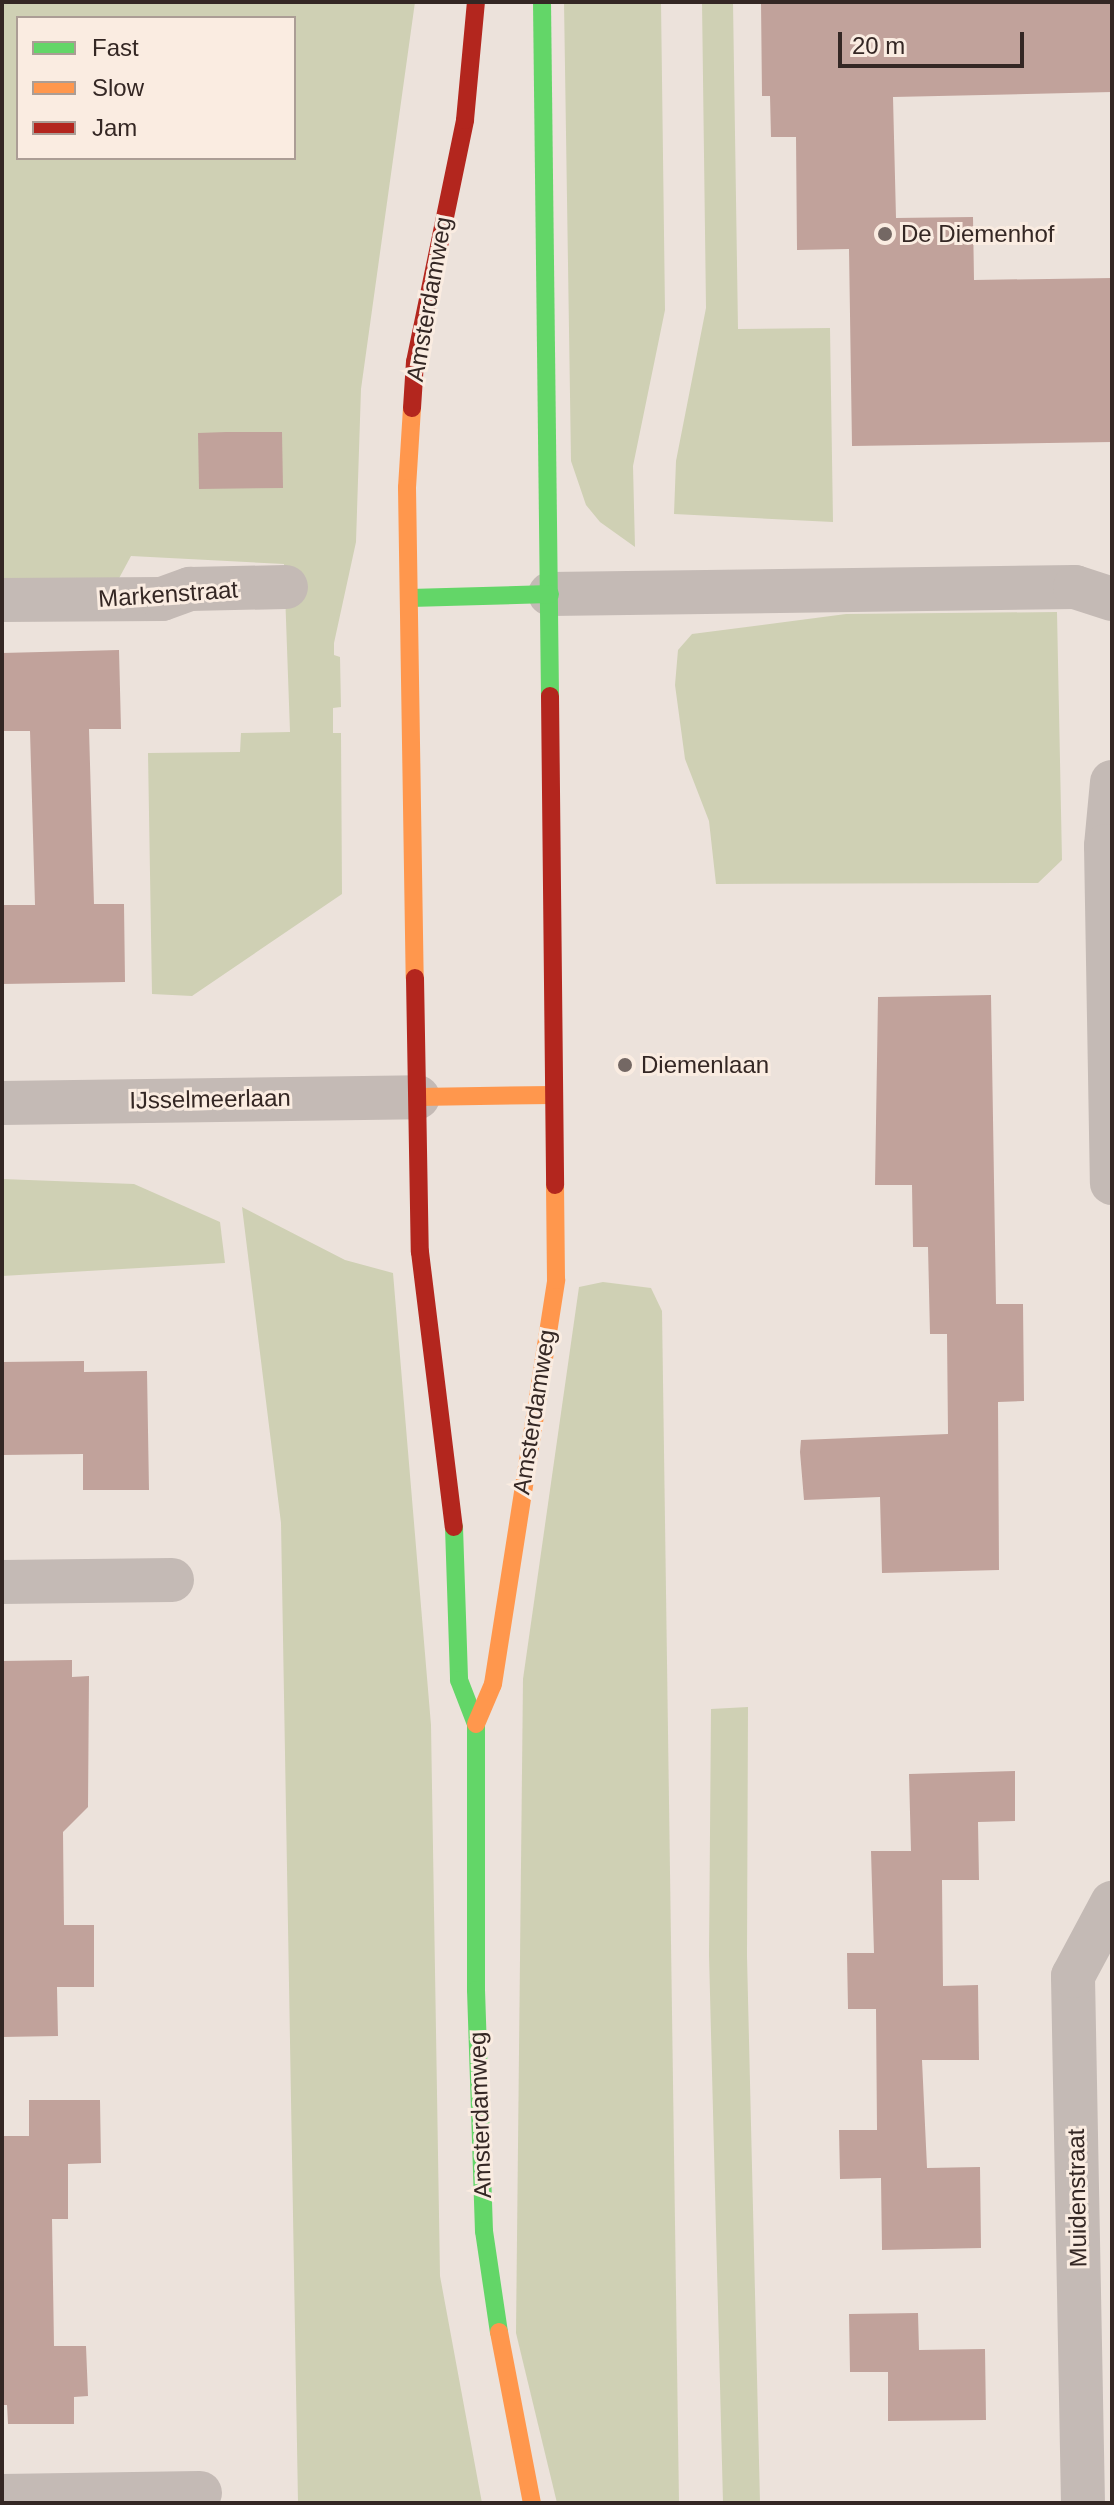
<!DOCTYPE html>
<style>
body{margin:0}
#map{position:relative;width:1114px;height:2505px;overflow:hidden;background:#ece2db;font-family:Arial,sans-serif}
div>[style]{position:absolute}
.green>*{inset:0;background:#cfd0b4}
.building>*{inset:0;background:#c1a29b}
.street>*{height:44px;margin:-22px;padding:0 22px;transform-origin:22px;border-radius:22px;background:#c4bab5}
.fast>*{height:18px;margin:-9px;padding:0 9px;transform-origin:9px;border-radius:9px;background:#63d668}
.slow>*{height:18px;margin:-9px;padding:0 9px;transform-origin:9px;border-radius:9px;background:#ff974d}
.jam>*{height:18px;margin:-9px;padding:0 9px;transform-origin:9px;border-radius:9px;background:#b3261e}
.dots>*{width:22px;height:22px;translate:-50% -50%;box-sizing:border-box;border:4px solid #faece1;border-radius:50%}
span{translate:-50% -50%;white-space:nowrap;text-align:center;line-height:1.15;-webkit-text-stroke:6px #faece1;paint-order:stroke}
.poi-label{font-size:24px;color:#342724}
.left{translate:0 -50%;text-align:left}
.street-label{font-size:24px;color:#342724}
.frame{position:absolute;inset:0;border:4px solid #342724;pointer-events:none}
.legend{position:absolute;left:16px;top:16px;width:280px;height:144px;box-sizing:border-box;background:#faece1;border:2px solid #ab9d95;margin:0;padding:10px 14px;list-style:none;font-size:24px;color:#342724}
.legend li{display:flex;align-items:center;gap:16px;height:40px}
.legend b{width:40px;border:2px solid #ab9d95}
.scale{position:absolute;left:838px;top:32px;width:186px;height:36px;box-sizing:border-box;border:4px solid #342724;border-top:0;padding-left:10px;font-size:24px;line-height:28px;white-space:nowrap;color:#342724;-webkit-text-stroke:6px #faece1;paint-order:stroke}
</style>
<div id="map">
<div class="green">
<div style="clip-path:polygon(evenodd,2px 2px,415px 2px,361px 389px,356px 542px,334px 643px,334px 655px,340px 657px,341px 707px,333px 708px,333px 733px,341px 733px,342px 894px,192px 996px,152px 994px,148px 753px,240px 752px,241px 733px,290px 732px,284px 564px,131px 556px,117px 582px,2px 579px,2px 2px,18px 18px,294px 18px,294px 158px,18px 158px,18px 18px)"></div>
<div style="clip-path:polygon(564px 2px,661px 2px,665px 310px,633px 466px,635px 547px,600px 522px,586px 505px,571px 461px)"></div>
<div style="clip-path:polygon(702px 2px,733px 2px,738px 329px,830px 328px,833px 522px,674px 514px,676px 461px,706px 308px)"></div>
<div style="clip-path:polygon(1057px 612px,1062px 860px,1038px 883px,716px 884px,709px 821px,685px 759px,675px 685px,678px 650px,692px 634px,846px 614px)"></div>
<div style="clip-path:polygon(2px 1179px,134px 1184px,220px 1222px,225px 1263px,2px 1276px)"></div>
<div style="clip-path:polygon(242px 1207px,345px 1260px,393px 1273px,431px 1725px,440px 2276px,482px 2503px,298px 2503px,281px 1523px)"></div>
<div style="clip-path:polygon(603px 1282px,651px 1288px,662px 1311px,679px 2503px,557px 2503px,516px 2333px,523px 1679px,579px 1287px)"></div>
<div style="clip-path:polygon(748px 1707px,747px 1956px,760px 2503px,723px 2503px,709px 1955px,711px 1709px)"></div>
</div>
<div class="building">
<div style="clip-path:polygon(761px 2px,1112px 2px,1112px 92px,893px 97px,896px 218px,973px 217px,974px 280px,1112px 278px,1112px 442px,852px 446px,849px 249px,797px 250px,796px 137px,771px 137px,770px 96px,762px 96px)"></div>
<div style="clip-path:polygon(226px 432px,282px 432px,283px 488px,199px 489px,198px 433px)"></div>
<div style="clip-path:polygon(119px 650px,121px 729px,89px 729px,94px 904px,124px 904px,125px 982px,2px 984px,2px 905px,35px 905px,30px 731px,2px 731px,2px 653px)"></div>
<div style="clip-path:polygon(991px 995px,996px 1304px,1023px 1304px,1024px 1401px,998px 1402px,999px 1570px,882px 1573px,880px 1497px,804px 1500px,800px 1452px,801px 1440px,948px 1434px,947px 1334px,930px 1334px,928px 1247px,913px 1247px,912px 1185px,875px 1185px,878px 997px)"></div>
<div style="clip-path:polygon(84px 1361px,84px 1372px,147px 1371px,149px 1490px,83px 1490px,83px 1454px,2px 1455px,2px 1362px)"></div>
<div style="clip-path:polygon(72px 1660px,72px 1677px,89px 1676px,88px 1807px,63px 1832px,64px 1925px,94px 1925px,94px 1987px,57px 1987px,58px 2036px,2px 2037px,2px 1661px)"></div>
<div style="clip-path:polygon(1015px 1771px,1015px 1821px,978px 1822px,979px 1880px,942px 1880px,943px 1986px,978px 1985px,979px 2060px,922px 2060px,927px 2168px,980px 2167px,981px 2248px,882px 2250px,881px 2178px,840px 2179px,839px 2130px,877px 2130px,876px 2009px,848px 2009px,847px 1953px,874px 1953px,871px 1851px,911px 1851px,909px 1774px)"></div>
<div style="clip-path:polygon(29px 2100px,100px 2100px,101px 2163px,68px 2164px,68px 2219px,52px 2219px,54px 2346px,86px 2346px,88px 2396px,74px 2397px,74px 2424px,8px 2424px,7px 2405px,2px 2405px,2px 2136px,29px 2136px)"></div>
<div style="clip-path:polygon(918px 2313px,919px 2350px,985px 2349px,986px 2420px,888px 2421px,888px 2372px,850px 2372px,849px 2314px)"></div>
</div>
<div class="street">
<div style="left:550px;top:594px;width:525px;rotate:-0.76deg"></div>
<div style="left:1075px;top:587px;width:39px;rotate:18deg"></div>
<div style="left:2px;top:600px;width:160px;rotate:-0.4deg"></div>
<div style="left:162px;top:599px;width:30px;rotate:-20deg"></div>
<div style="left:190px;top:589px;width:96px;rotate:-1.2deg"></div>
<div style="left:1112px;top:782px;width:64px;rotate:95.4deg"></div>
<div style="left:1106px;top:846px;width:337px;rotate:89deg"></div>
<div style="left:2px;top:1103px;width:416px;rotate:-0.8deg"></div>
<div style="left:2px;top:1582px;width:170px;rotate:-0.7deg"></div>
<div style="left:2px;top:2496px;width:198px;rotate:-0.9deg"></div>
<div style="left:1083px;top:2503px;width:527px;rotate:-91.09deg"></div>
<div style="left:1073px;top:1976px;width:83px;rotate:-61.9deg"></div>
</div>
<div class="fast">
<div style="left:542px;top:2px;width:694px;rotate:89.34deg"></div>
<div style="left:410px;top:598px;width:140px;rotate:-1.6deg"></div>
<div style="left:454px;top:1527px;width:153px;rotate:88.1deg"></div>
<div style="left:459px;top:1680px;width:47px;rotate:68.9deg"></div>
<div style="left:476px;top:1724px;width:266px;rotate:90deg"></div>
<div style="left:476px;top:1990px;width:241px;rotate:88.1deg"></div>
<div style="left:484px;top:2231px;width:102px;rotate:81.6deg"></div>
</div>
<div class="slow">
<div style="left:412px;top:408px;width:80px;rotate:93.6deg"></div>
<div style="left:407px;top:488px;width:490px;rotate:89.1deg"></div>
<div style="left:418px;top:1097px;width:134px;rotate:-0.9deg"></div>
<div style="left:476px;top:1724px;width:43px;rotate:-67deg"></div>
<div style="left:493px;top:1684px;width:409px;rotate:-81.1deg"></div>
<div style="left:556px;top:1280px;width:95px;rotate:-90.6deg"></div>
<div style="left:499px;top:2332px;width:174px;rotate:79.1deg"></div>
</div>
<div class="jam">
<div style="left:412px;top:408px;width:46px;rotate:-86.3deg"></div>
<div style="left:415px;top:362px;width:247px;rotate:-78.3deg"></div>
<div style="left:465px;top:120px;width:119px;rotate:-84.7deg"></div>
<div style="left:550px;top:696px;width:489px;rotate:89.4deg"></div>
<div style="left:415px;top:978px;width:274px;rotate:89deg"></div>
<div style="left:420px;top:1252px;width:277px;rotate:83deg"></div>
</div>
<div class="dots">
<div style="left:885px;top:234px;background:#746864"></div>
<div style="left:625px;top:1065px;background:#746864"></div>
</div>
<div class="poi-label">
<span class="left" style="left:901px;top:234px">De Diemenhof</span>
<span class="left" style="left:641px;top:1065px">Diemenlaan</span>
</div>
<div class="street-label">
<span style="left:429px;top:299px;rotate:-80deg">Amsterdamweg</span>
<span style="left:168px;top:594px;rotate:-4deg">Markenstraat</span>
<span style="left:210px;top:1099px;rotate:-1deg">IJsselmeerlaan</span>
<span style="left:534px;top:1412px;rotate:-81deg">Amsterdamweg</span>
<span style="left:480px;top:2115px;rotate:-92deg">Amsterdamweg</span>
<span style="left:1077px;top:2198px;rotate:-91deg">Muidenstraat</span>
</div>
<div class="frame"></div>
<ul class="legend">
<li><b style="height:10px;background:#63d668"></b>Fast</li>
<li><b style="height:10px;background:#ff974d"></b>Slow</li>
<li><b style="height:10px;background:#b3261e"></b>Jam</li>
</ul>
<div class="scale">20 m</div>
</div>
